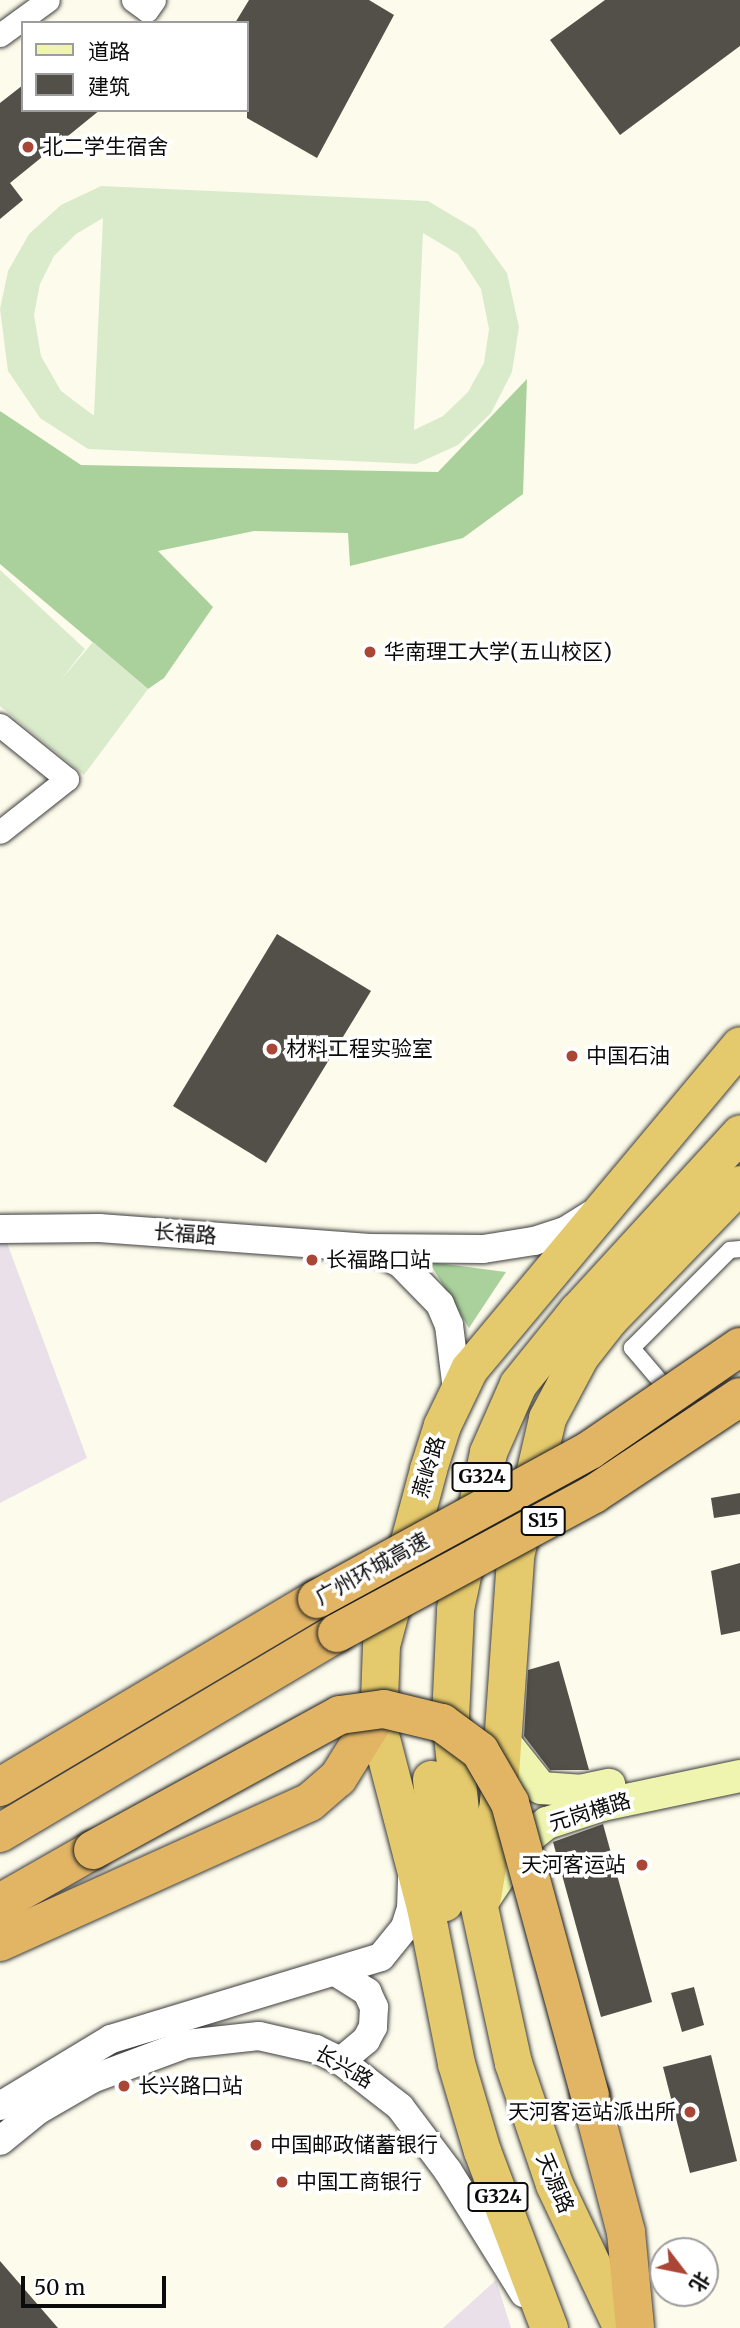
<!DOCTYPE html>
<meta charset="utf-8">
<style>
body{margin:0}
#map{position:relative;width:740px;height:2328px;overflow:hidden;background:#fdfcec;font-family:Merriweather,"Noto Sans SC",serif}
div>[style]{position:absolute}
.industrial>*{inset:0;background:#e9e0e9}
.forest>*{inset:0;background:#aad19c}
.pitch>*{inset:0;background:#daebcb}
.building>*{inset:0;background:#534f49}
.roads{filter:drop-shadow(0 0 2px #3e3e3e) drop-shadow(0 0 2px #3e3e3e)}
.pedestrian>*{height:16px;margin:-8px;padding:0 8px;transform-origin:8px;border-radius:8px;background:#fff}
.minor>*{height:23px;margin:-11.5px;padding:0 11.5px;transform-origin:11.5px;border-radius:11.5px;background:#fff}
.tertiary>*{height:28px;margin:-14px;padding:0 14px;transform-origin:14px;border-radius:14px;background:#fff}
.secondary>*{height:32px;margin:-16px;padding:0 16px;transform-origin:16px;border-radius:16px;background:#eff5af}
.trunk>*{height:37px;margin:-18.5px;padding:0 18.5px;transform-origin:18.5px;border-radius:18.5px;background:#e4ca6c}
.motorway>*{height:38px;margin:-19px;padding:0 19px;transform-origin:19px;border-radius:19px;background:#e2b565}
.bridges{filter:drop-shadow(0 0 2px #1c1c1c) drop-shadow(0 0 2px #1c1c1c)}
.motorway-bridge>*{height:38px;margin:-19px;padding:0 19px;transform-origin:19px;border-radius:19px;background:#e2b565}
.dots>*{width:19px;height:19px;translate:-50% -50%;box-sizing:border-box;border:4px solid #fff;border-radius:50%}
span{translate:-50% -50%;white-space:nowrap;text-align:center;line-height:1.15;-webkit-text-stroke:7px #fff;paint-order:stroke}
.shield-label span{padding:2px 5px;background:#fff;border:2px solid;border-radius:5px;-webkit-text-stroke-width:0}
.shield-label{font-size:19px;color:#0b0b0b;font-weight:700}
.poi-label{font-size:21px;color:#0b0b0b}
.left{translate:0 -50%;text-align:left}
.right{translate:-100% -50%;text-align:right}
.street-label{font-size:21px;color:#0b0b0b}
.legend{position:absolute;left:21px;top:21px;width:228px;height:91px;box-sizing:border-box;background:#fff;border:2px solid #9d9d9d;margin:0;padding:9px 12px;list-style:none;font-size:21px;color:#0b0b0b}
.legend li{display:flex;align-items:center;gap:14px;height:35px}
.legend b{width:35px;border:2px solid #9d9d9d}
.north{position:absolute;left:649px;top:2237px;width:70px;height:70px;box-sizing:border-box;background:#fff;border:2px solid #9d9d9d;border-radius:50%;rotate:122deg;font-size:19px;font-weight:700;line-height:28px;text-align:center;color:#0b0b0b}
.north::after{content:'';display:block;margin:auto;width:24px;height:32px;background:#a94636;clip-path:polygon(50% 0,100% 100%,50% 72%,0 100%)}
.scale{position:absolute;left:21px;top:2276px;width:145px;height:32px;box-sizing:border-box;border:4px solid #0b0b0b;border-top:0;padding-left:9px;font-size:21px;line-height:24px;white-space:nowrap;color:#0b0b0b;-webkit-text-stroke:5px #fff;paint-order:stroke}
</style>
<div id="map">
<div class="industrial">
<div style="clip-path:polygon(6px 1240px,87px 1458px,0 1503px,0 1242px)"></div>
<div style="clip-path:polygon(496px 2280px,511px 2328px,443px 2328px)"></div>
</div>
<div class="forest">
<div style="clip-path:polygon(527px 379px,523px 494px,463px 538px,350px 566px,348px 533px,254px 531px,158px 551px,213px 607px,164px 678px,148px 689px,0 564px,0 411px,81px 465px,438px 472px)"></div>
<div style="clip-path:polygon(429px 1262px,506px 1272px,469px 1328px)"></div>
</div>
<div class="pitch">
<div style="clip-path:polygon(evenodd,101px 186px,428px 201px,475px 229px,507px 273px,519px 327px,512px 372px,491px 413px,458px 445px,416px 464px,88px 449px,40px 418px,8px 371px,0 309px,8px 271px,29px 234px,61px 205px,101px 186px,103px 218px,94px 415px,93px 415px,61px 391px,41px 356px,34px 315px,40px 284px,54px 256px,76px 234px,103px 218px,101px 186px,423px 233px,458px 254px,481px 289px,489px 329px,484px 363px,468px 392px,443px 416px,414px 430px,423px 233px)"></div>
<div style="clip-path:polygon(0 570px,85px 649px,60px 681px,93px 642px,148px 689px,84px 775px,0 706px)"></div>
</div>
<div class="building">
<div style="clip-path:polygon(249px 0,369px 0,394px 15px,317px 158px,247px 118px,247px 23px,235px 23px)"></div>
<div style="clip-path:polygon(605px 0,740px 0,740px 46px,620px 135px,550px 40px)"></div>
<div style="clip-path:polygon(23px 85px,23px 110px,100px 110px,10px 183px,23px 200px,0 219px,0 103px)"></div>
<div style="clip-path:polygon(277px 934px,371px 991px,266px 1163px,173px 1106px)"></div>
<div style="clip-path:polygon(740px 1493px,740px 1514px,714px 1518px,711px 1498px)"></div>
<div style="clip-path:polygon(740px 1563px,740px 1631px,721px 1635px,711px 1571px)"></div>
<div style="clip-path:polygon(559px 1661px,571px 1704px,589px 1770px,550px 1770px,524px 1736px,528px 1670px)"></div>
<div style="clip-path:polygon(603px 1824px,652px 2002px,601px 2017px,553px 1842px)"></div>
<div style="clip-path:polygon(694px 1987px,704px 2025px,682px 2032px,671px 1993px)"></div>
<div style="clip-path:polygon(711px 2055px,737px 2161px,690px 2173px,663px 2067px)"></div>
<div style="clip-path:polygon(0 2261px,58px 2328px,0 2328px)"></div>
</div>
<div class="roads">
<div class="pedestrian">
<div style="left:708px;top:1409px;width:25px;rotate:-178deg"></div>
<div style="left:683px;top:1408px;width:79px;rotate:-130.4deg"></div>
<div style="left:632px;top:1348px;width:139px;rotate:-45deg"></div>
<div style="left:730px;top:1250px;width:10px;rotate:-6deg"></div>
</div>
<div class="minor">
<div style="left:133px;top:0;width:17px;rotate:36deg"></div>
<div style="left:147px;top:10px;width:12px;rotate:-55deg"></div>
<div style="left:0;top:35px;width:59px;rotate:-36.1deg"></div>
<div style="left:0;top:725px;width:86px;rotate:38.9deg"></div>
<div style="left:67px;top:779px;width:85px;rotate:141.7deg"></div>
</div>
<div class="tertiary">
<div style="left:0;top:1229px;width:99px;rotate:-0.6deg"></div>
<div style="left:99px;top:1228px;width:271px;rotate:4.2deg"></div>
<div style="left:369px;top:1248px;width:114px;rotate:0.5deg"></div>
<div style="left:483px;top:1249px;width:52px;rotate:-8.9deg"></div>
<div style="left:534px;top:1241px;width:33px;rotate:-18deg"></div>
<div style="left:565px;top:1231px;width:31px;rotate:-32deg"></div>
<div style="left:372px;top:1249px;width:31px;rotate:27deg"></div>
<div style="left:400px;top:1263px;width:57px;rotate:45.7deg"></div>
<div style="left:440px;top:1304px;width:23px;rotate:67deg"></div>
<div style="left:449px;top:1325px;width:65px;rotate:83deg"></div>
<div style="left:337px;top:1973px;width:36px;rotate:32deg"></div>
<div style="left:367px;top:1992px;width:17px;rotate:65deg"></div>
<div style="left:374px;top:2007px;width:20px;rotate:93deg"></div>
<div style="left:373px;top:2027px;width:15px;rotate:118deg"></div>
<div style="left:366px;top:2040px;width:33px;rotate:140deg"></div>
<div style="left:0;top:2106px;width:130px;rotate:-31.1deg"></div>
<div style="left:111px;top:2039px;width:282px;rotate:-16.9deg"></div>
<div style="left:381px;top:1957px;width:38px;rotate:-51deg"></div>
<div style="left:405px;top:1927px;width:19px;rotate:-72deg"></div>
<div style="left:411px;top:1909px;width:31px;rotate:-88deg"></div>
<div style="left:0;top:2141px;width:48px;rotate:-39deg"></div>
<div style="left:37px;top:2111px;width:64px;rotate:-30.2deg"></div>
<div style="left:92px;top:2079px;width:100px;rotate:-20.4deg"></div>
<div style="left:186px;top:2044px;width:73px;rotate:-6.3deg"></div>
<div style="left:259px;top:2036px;width:58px;rotate:12.8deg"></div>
<div style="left:316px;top:2049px;width:28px;rotate:26deg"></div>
<div style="left:341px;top:2061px;width:75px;rotate:37.9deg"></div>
<div style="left:400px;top:2107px;width:80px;rotate:53.1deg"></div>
<div style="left:448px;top:2171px;width:144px;rotate:58.1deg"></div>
</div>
<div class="secondary">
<div style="left:503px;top:1740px;width:61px;rotate:51.6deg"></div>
<div style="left:541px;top:1788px;width:39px;rotate:4deg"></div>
<div style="left:580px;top:1791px;width:30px;rotate:-12deg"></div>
<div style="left:483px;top:1901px;width:70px;rotate:-56.1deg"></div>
<div style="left:522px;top:1843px;width:32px;rotate:-39deg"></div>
<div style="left:547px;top:1823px;width:58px;rotate:-18.1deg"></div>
<div style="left:602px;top:1805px;width:141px;rotate:-11.9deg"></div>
</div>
<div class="trunk">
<div style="left:431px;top:1779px;width:124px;rotate:84deg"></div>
<div style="left:482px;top:1897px;width:96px;rotate:-80.4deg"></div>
<div style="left:498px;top:1802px;width:247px;rotate:-86deg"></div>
<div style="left:515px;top:1556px;width:142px;rotate:-76.9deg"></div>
<div style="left:547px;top:1418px;width:70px;rotate:-62deg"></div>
<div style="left:580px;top:1356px;width:47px;rotate:-51.9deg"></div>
<div style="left:609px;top:1319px;width:188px;rotate:-45.9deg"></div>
<div style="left:549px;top:2328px;width:189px;rotate:-110.7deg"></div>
<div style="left:482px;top:2151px;width:92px;rotate:-106.5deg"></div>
<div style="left:456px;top:2063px;width:155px;rotate:-101.2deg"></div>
<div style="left:426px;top:1911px;width:190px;rotate:-104.6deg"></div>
<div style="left:378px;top:1727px;width:82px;rotate:-87.9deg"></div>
<div style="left:381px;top:1645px;width:182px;rotate:-75deg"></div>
<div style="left:428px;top:1469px;width:46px;rotate:-72.3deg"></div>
<div style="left:442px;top:1425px;width:62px;rotate:-64.3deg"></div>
<div style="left:469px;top:1369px;width:422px;rotate:-50.1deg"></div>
<div style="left:622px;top:2328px;width:159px;rotate:-115.3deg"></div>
<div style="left:554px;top:2184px;width:128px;rotate:-108.7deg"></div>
<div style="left:513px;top:2063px;width:239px;rotate:-102.3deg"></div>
<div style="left:462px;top:1829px;width:113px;rotate:-96.1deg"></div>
<div style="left:450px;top:1717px;width:108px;rotate:-87.3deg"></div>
<div style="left:455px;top:1609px;width:160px;rotate:-78.1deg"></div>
<div style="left:488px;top:1452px;width:74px;rotate:-66.2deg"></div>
<div style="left:518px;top:1384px;width:94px;rotate:-51.1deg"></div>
<div style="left:577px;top:1311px;width:241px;rotate:-47.5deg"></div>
</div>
<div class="motorway">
<div style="left:0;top:1787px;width:369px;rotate:-30.7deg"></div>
<div style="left:0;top:1833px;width:392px;rotate:-30.7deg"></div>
<div style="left:0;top:1903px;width:107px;rotate:-29.7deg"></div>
<div style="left:0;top:1942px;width:340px;rotate:-24.3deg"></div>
<div style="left:310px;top:1802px;width:37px;rotate:-41deg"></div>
<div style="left:338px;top:1778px;width:74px;rotate:-58.2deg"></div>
<div style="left:590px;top:2095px;width:142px;rotate:75.3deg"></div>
<div style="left:626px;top:2232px;width:96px;rotate:84.6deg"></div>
</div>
</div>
<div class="bridges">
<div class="motorway-bridge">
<div style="left:317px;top:1599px;width:311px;rotate:-28.6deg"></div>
<div style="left:590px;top:1450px;width:182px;rotate:-34.5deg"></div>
<div style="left:337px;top:1633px;width:292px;rotate:-28.4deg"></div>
<div style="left:594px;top:1494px;width:175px;rotate:-33.6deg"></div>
<div style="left:93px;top:1850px;width:281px;rotate:-28.7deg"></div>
<div style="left:340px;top:1715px;width:44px;rotate:-7.8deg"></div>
<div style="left:384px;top:1709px;width:60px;rotate:13.6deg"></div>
<div style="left:442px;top:1723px;width:47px;rotate:36.4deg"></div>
<div style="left:480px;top:1751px;width:60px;rotate:60deg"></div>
<div style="left:510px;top:1803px;width:303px;rotate:74.7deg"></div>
</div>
</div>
<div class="dots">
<div style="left:28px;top:147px;background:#a94636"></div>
<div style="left:370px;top:652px;background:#a94636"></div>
<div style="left:272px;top:1049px;background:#a94636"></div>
<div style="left:572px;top:1056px;background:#a94636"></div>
<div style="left:312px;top:1260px;background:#a94636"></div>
<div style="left:642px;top:1865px;background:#a94636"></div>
<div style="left:124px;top:2086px;background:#a94636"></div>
<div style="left:690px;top:2112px;background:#a94636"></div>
<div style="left:256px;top:2145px;background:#a94636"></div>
<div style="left:282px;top:2182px;background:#a94636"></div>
</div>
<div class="shield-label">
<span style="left:482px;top:1477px">G324</span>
<span style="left:543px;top:1521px">S15</span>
<span style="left:498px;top:2197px">G324</span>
</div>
<div class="poi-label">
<span class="left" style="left:42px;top:147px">北二学生宿舍</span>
<span class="left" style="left:384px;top:652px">华南理工大学(五山校区)</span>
<span class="left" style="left:286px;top:1049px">材料工程实验室</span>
<span class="left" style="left:586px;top:1056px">中国石油</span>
<span class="left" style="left:326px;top:1260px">长福路口站</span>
<span class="right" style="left:626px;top:1865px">天河客运站</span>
<span class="left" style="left:138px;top:2086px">长兴路口站</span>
<span class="right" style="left:676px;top:2112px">天河客运站派出所</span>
<span class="left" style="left:270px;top:2145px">中国邮政储蓄银行</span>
<span class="left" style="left:296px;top:2182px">中国工商银行</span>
</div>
<div class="street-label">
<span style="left:185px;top:1234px;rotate:4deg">长福路</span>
<span style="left:429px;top:1467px;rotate:-73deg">燕岭路</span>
<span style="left:372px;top:1569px;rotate:-29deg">广州环城高速</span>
<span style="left:590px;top:1812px;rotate:-17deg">元岗横路</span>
<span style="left:344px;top:2067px;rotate:30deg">长兴路</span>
<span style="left:555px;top:2183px;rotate:67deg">天源路</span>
</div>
<ul class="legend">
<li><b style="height:9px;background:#eff5af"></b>道路</li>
<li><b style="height:19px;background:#534f49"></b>建筑</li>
</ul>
<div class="north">北</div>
<div class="scale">50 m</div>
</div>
